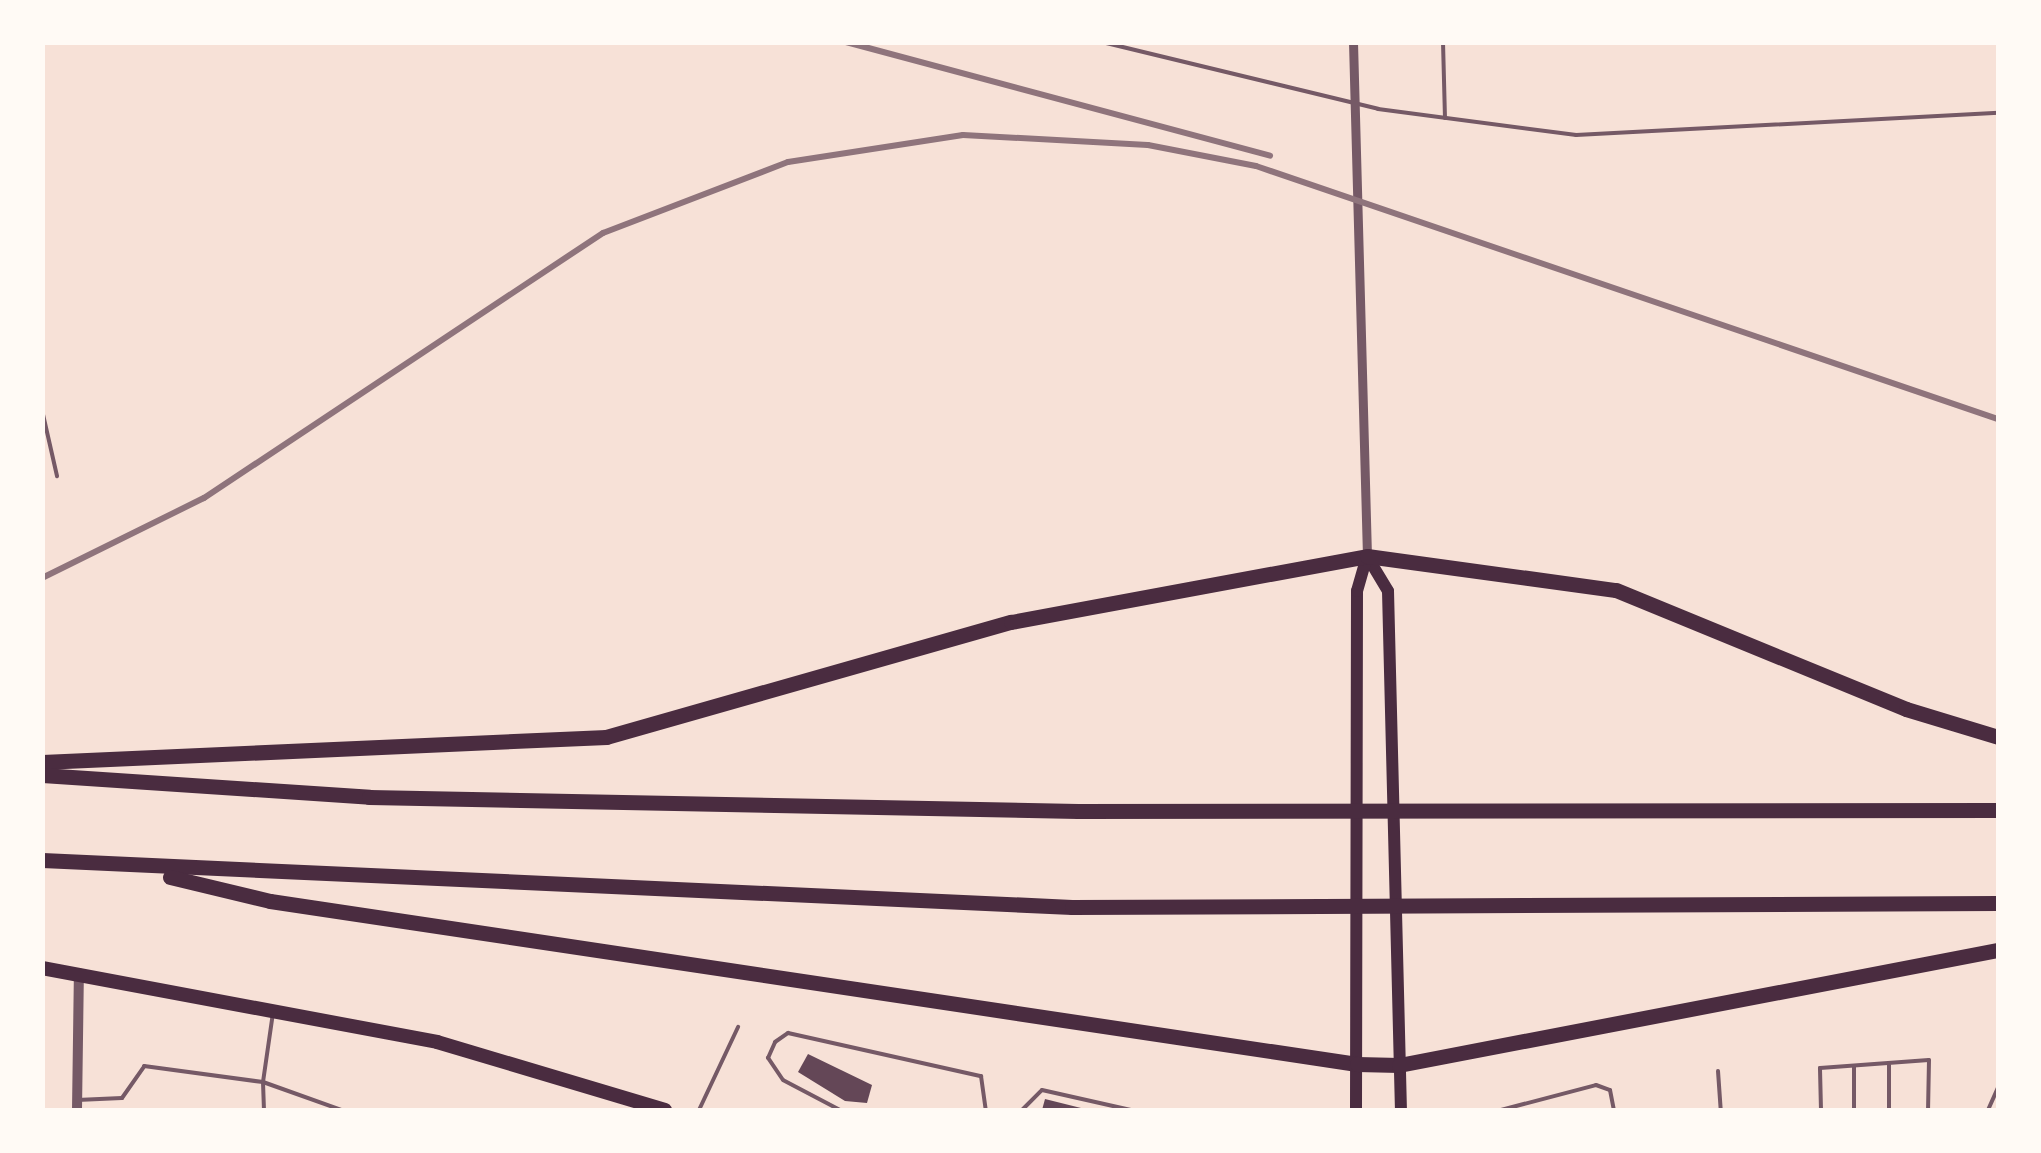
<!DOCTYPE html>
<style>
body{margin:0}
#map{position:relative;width:2041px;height:1153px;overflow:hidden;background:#f7e1d7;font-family:Arial,sans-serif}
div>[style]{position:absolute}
.building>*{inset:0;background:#644757}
.service>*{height:4px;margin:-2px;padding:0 2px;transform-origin:2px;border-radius:2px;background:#755966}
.minor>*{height:9px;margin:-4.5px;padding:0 4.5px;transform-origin:4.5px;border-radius:4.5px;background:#755966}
.tertiary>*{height:10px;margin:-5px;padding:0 5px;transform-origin:5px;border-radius:5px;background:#755966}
.secondary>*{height:12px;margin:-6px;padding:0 6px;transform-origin:6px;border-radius:6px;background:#4a2c40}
.primary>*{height:14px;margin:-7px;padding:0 7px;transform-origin:7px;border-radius:7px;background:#4a2c40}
.motorway>*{height:15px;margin:-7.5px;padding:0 7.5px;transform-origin:7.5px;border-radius:7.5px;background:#4a2c40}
.rail>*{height:6px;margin:-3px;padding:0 3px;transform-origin:3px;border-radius:3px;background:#8f747c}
span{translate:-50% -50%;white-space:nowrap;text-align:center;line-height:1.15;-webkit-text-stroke:9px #fffaf5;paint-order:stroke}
.frame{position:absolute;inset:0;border:45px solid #fffaf5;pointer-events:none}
</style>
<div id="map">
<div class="building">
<div style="clip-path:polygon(808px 1054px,872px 1085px,867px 1103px,845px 1101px,798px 1072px)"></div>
<div style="clip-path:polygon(1045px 1099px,1085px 1109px,1085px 1110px,1042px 1110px)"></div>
</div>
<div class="service">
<div style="left:1102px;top:42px;width:284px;rotate:13.6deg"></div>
<div style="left:1378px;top:109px;width:200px;rotate:7.5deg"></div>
<div style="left:1576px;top:135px;width:423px;rotate:-3deg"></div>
<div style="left:1443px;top:42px;width:76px;rotate:88.5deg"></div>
<div style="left:42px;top:410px;width:68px;rotate:77.2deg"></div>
<div style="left:1854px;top:1066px;width:44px;rotate:90deg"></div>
<div style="left:1718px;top:1071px;width:39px;rotate:86deg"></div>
<div style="left:263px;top:1082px;width:83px;rotate:19.7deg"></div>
<div style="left:263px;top:1082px;width:28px;rotate:88deg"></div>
<div style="left:77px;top:1100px;width:45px;rotate:-2.5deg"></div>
<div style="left:122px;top:1098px;width:39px;rotate:-55deg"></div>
<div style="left:144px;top:1066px;width:120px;rotate:7.7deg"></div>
<div style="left:263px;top:1082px;width:70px;rotate:-81.8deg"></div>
<div style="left:699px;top:1110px;width:92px;rotate:-64.8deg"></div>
<div style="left:840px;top:1110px;width:64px;rotate:-152.2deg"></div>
<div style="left:783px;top:1080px;width:27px;rotate:-124deg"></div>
<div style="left:768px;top:1058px;width:17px;rotate:-66deg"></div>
<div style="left:775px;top:1042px;width:16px;rotate:-35deg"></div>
<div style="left:788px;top:1033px;width:198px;rotate:12.6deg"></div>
<div style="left:981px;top:1076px;width:34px;rotate:82deg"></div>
<div style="left:1022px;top:1110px;width:28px;rotate:-45deg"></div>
<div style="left:1042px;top:1090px;width:91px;rotate:12.7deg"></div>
<div style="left:1501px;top:1110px;width:98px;rotate:-14.7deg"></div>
<div style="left:1596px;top:1085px;width:15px;rotate:20deg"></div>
<div style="left:1610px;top:1090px;width:20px;rotate:79deg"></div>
<div style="left:1821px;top:1110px;width:42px;rotate:-91.4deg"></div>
<div style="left:1820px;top:1068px;width:109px;rotate:-4.2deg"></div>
<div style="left:1929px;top:1060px;width:50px;rotate:91.1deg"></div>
<div style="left:1889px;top:1110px;width:45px;rotate:-90deg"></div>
<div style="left:1988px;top:1110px;width:24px;rotate:-66deg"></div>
</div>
<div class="minor">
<div style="left:1353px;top:42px;width:514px;rotate:88.44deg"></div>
</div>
<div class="tertiary">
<div style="left:77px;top:1110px;width:137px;rotate:-89.2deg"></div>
</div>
<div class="secondary">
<div style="left:1367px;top:556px;width:41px;rotate:59deg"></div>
<div style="left:1388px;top:591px;width:519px;rotate:88.57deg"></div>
<div style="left:1356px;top:1110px;width:519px;rotate:-89.89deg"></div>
<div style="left:1357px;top:591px;width:36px;rotate:-74deg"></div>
</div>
<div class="primary">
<div style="left:42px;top:968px;width:402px;rotate:10.6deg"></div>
<div style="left:437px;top:1042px;width:238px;rotate:16.6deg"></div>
</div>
<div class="motorway">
<div style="left:42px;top:762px;width:565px;rotate:-2.54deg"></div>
<div style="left:606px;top:737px;width:421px;rotate:-15.9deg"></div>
<div style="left:1011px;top:622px;width:362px;rotate:-10.5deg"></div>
<div style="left:1367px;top:556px;width:251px;rotate:7.8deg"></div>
<div style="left:1616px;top:590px;width:313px;rotate:22.3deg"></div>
<div style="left:1906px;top:709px;width:96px;rotate:16.9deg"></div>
<div style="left:42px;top:775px;width:328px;rotate:3.8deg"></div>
<div style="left:369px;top:797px;width:709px;rotate:1.13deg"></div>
<div style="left:1078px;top:811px;width:920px;rotate:-0.06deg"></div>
<div style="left:42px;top:860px;width:1031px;rotate:2.61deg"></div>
<div style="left:1072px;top:907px;width:926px;rotate:-0.25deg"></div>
<div style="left:170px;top:877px;width:103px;rotate:13.5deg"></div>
<div style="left:270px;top:901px;width:1099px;rotate:8.53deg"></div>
<div style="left:1357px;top:1064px;width:42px;rotate:1.4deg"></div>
<div style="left:1399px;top:1065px;width:610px;rotate:-10.87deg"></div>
</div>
<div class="rail">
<div style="left:846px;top:42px;width:439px;rotate:15deg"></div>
<div style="left:42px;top:578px;width:181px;rotate:-26.3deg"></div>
<div style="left:204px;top:498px;width:479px;rotate:-33.6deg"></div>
<div style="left:603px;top:233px;width:198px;rotate:-21deg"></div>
<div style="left:788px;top:162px;width:177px;rotate:-8.8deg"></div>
<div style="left:963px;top:135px;width:185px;rotate:3.1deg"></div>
<div style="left:1148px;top:145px;width:110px;rotate:11deg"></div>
<div style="left:1256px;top:166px;width:784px;rotate:18.83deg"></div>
</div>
<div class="frame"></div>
</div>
